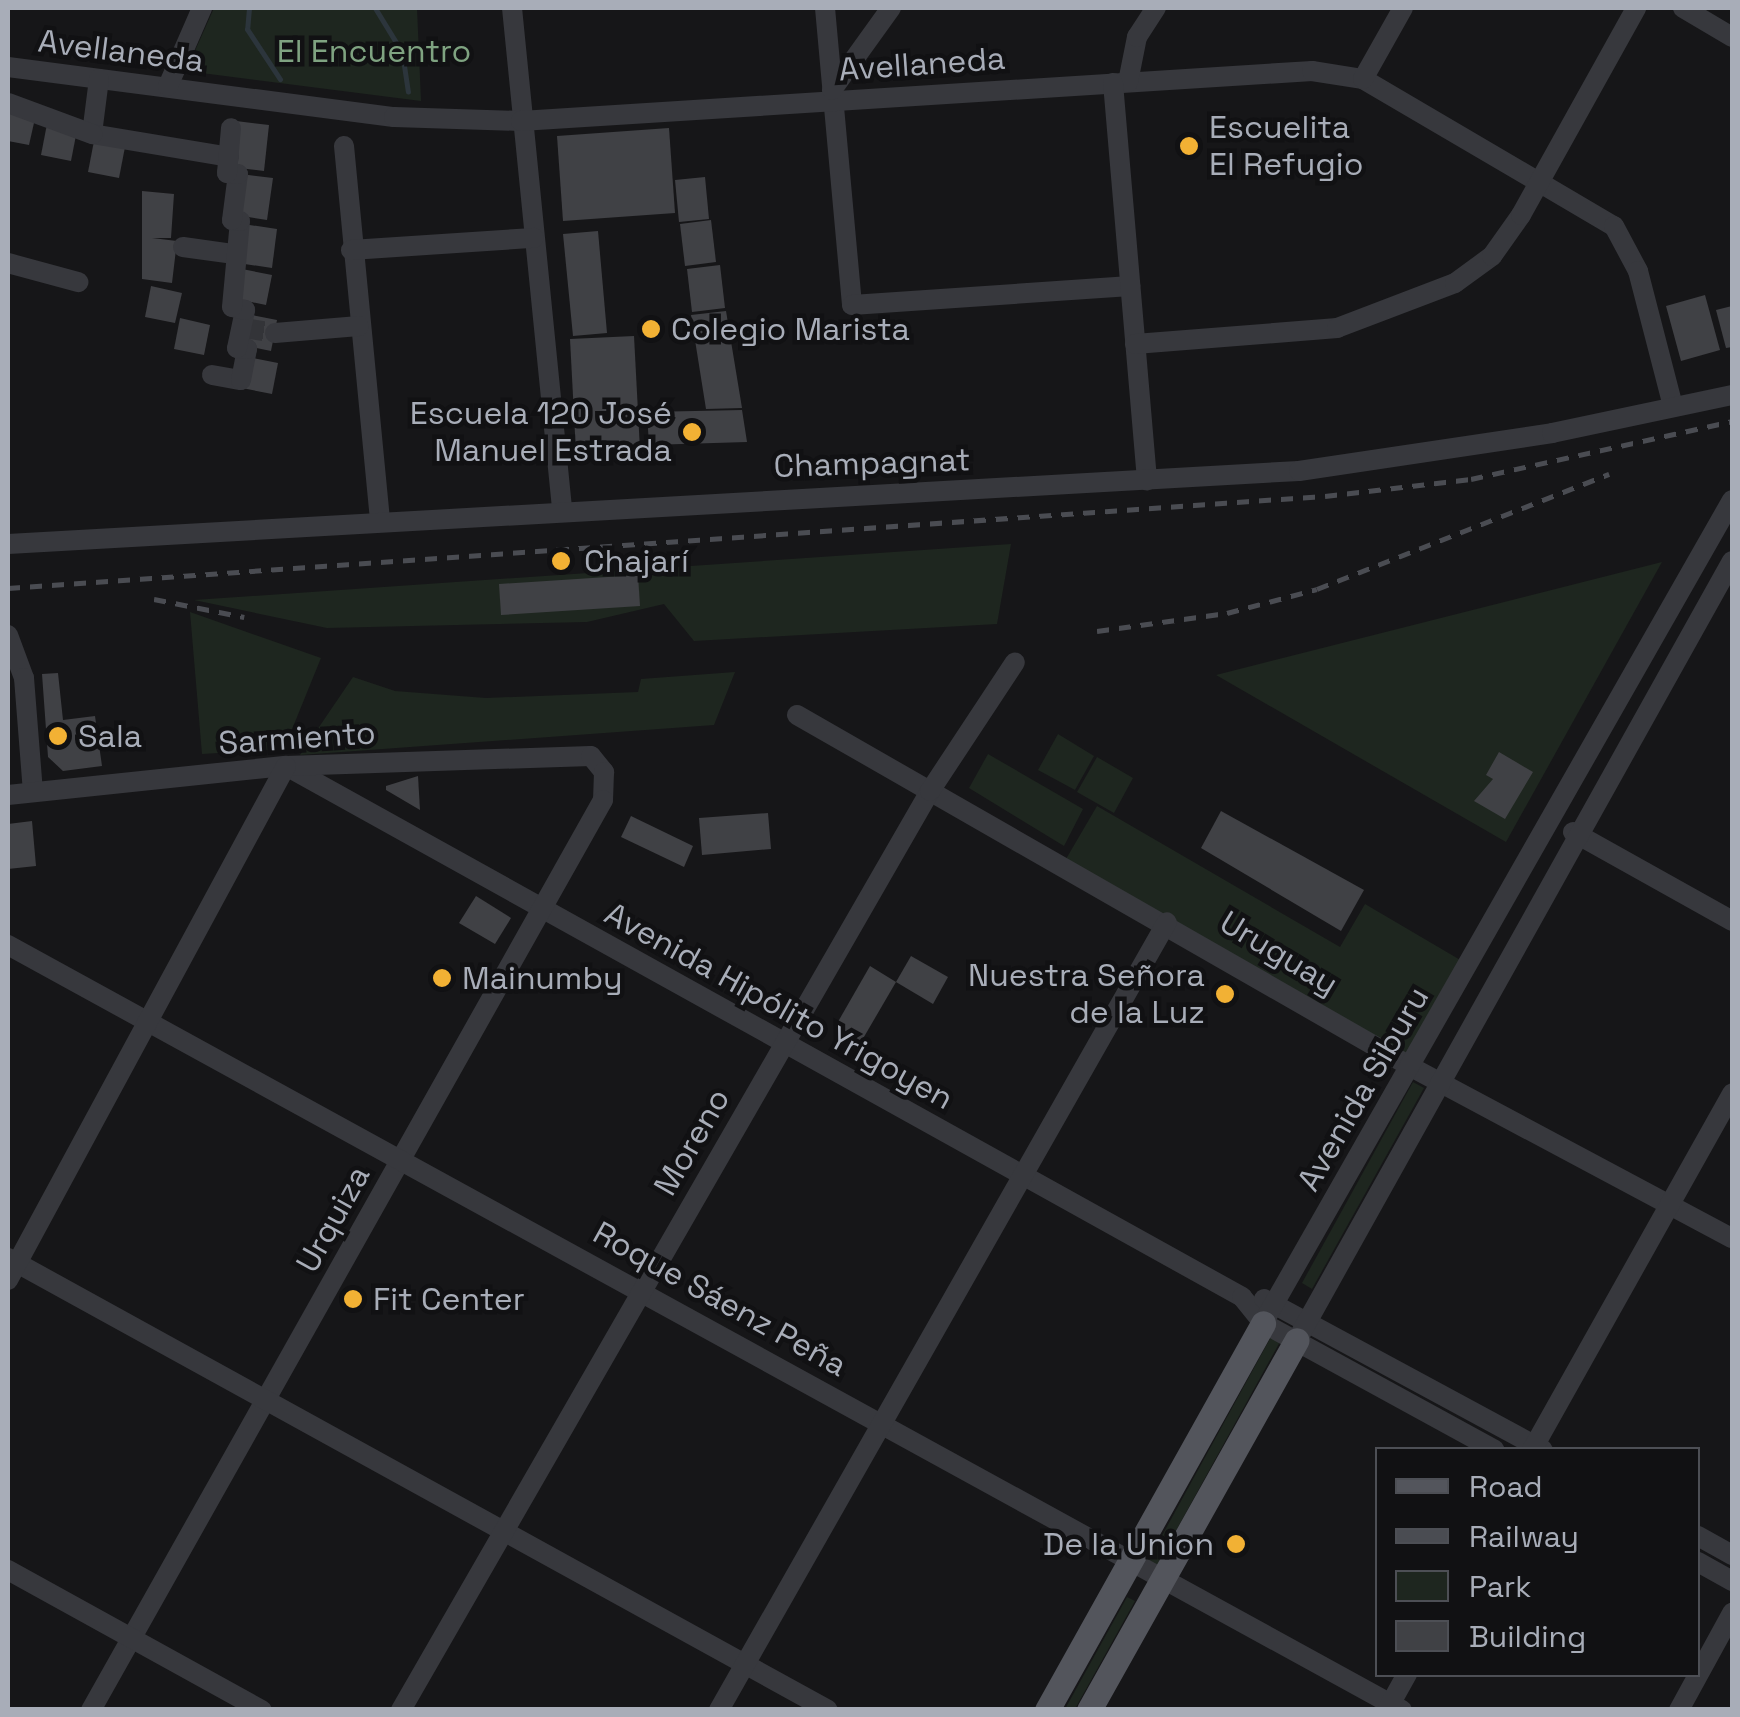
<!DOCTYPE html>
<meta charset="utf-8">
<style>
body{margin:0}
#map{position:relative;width:1740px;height:1717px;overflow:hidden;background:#161618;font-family:"Space Grotesk",sans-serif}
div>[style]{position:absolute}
.green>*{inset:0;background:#1e261f}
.stream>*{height:5px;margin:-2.5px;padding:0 2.5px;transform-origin:2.5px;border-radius:2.5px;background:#2c353c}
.building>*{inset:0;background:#404145}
.minor-tunnel>*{height:20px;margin-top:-10px;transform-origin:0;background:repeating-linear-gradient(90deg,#333438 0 20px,transparent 0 30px)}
.minor>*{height:20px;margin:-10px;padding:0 10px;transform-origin:10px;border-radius:10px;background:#37383d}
.major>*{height:25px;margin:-12.5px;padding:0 12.5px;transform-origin:12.5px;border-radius:12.5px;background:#53555c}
.rail>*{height:5px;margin-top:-2.5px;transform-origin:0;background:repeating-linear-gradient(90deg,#4a4c52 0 12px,transparent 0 22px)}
.dots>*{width:28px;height:28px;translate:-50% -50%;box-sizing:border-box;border:5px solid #111113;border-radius:50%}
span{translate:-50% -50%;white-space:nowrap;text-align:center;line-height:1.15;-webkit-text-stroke:9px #111113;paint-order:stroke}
.street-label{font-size:32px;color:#a8adb8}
.park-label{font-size:32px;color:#7fa381}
.poi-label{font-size:32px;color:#a8adb8}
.left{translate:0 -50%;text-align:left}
.right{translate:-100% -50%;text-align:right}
.frame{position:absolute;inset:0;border:10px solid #a8adb8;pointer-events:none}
.legend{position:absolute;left:1375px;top:1447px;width:325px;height:230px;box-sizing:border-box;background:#111113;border:2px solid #4d4f55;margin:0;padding:12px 18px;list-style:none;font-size:30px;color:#a8adb8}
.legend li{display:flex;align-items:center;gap:20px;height:50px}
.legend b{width:50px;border:2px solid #4d4f55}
</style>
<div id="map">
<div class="green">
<div style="clip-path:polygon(214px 8px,417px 8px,421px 101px,186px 71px)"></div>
<div style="clip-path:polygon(1011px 544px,997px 624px,694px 641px,664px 604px,587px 622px,327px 628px,194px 600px)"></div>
<div style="clip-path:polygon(1662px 562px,1506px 842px,1216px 675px)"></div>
<div style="clip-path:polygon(190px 612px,321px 658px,284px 749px,202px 754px)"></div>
<div style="clip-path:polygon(735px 672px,714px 725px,300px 755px,353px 677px,395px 691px,486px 698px,638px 692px,641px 679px)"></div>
<div style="clip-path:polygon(1058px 734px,1094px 756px,1075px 790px,1038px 770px)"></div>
<div style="clip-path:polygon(988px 754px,1083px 809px,1064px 846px,969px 788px)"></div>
<div style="clip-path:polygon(1097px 757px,1133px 778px,1114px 813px,1077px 792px)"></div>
<div style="clip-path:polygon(1097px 806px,1340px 947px,1365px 904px,1462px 961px,1408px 1056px,1066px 859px)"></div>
<div style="clip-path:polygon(1413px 1082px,1424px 1088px,1312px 1289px,1302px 1283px)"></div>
<div style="clip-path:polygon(1272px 1335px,1281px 1340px,1156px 1567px,1147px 1563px)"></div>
<div style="clip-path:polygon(1127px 1597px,1135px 1601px,1075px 1709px,1065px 1709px)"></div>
</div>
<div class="stream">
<div style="left:249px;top:8px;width:21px;rotate:95deg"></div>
<div style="left:247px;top:29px;width:60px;rotate:56.6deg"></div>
<div style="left:375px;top:8px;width:52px;rotate:58.5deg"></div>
<div style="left:402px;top:52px;width:40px;rotate:81.5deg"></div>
</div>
<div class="building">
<div style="clip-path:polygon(8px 109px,36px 114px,29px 145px,8px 141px)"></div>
<div style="clip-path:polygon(236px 121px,269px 125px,264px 171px,230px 167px)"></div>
<div style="clip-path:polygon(47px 124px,77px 130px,71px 161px,41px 155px)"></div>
<div style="clip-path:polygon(669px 128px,675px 213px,563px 221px,557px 136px)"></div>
<div style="clip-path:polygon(94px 141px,125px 147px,119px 178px,88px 172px)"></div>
<div style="clip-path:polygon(241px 174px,273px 178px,267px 220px,236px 215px)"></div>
<div style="clip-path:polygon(705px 177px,709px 219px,679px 222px,675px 180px)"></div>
<div style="clip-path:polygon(142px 191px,174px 194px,171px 238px,152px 238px,177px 241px,172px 283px,142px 279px)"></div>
<div style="clip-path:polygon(711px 220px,716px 262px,685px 266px,680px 224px)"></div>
<div style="clip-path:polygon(243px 224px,277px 229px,272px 268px,238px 263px)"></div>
<div style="clip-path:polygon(598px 231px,607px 333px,573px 336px,563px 234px)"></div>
<div style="clip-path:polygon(720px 265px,725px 308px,692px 312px,687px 269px)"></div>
<div style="clip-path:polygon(242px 269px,272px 275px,266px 305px,236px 299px)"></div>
<div style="clip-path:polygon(151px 286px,182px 293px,175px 323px,145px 317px)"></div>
<div style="clip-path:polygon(1705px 295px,1720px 350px,1681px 361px,1666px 306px)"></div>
<div style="clip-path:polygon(1732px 306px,1732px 347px,1726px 348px,1716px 310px)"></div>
<div style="clip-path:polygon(726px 311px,742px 408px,706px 409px,691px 315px)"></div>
<div style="clip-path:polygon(247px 314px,277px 320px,271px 351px,241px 345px)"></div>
<div style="clip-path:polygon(180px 318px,210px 325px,204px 355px,174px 349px)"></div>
<div style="clip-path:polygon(634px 336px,640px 450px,576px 453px,570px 339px)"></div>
<div style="clip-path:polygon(248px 357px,278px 363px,272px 394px,242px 388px)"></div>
<div style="clip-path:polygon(742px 410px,747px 442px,649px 445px,647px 412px)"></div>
<div style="clip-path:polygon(638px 575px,640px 606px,501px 615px,499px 584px)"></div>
<div style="clip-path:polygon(58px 673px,63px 720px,95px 716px,102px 766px,63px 771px,48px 757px,42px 674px)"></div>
<div style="clip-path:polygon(1499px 752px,1533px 772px,1505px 819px,1474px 801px,1493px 779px,1486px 775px)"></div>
<div style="clip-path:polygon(418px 776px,420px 810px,386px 790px,386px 786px)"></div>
<div style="clip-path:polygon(1221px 811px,1364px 890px,1341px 931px,1201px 848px)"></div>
<div style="clip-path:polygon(768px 813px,771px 849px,702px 855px,699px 818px)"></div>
<div style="clip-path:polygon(631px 816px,693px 846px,684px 867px,621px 837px)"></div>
<div style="clip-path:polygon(32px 821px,36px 866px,8px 869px,8px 824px)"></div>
<div style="clip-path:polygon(476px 896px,511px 918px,495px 944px,459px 923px)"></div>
<div style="clip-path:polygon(911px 956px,948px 977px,933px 1004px,896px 982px)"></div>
<div style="clip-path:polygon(870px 966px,896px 982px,861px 1042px,835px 1027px)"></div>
</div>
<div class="minor-tunnel">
<div style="left:244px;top:328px;width:31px;rotate:9deg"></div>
</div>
<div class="minor">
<div style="left:512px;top:8px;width:502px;rotate:84.29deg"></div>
<div style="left:825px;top:8px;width:298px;rotate:84.8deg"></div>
<div style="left:852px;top:305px;width:279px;rotate:-3.9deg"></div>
<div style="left:1683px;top:8px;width:57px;rotate:30.6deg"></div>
<div style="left:8px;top:67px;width:389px;rotate:7.4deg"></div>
<div style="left:394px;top:117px;width:127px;rotate:1.8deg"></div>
<div style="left:521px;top:121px;width:793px;rotate:-3.62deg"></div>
<div style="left:1312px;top:71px;width:52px;rotate:8.9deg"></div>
<div style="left:1363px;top:79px;width:291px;rotate:30.4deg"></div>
<div style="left:1614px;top:226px;width:51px;rotate:61.9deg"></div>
<div style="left:1638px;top:271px;width:139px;rotate:75.5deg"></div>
<div style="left:99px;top:79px;width:55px;rotate:97.3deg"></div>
<div style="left:92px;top:134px;width:139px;rotate:9.5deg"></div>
<div style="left:1363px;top:79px;width:81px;rotate:-60.6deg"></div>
<div style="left:1128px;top:82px;width:46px;rotate:-78.7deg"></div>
<div style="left:1137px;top:37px;width:35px;rotate:-57deg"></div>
<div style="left:1113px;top:83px;width:399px;rotate:85.1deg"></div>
<div style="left:168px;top:86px;width:85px;rotate:-66.4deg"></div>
<div style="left:832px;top:90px;width:101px;rotate:-54.3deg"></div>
<div style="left:8px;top:103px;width:90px;rotate:20.3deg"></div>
<div style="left:344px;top:146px;width:376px;rotate:84.5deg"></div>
<div style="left:183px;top:247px;width:50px;rotate:8deg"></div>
<div style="left:351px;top:250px;width:183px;rotate:-3.8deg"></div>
<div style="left:8px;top:263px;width:73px;rotate:15.2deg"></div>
<div style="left:275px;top:333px;width:84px;rotate:-4.8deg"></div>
<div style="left:1135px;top:344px;width:203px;rotate:-4.5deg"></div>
<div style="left:1337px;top:328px;width:126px;rotate:-20.9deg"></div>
<div style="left:1455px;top:283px;width:46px;rotate:-36.1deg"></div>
<div style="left:1492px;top:256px;width:50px;rotate:-54.7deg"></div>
<div style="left:1521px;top:215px;width:237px;rotate:-60.9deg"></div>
<div style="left:212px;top:375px;width:29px;rotate:10deg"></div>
<div style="left:241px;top:380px;width:32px;rotate:-79deg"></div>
<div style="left:247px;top:349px;width:10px;rotate:-174deg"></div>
<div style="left:237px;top:348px;width:39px;rotate:-78deg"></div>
<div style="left:245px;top:310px;width:13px;rotate:-167deg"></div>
<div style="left:232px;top:307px;width:86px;rotate:-84.7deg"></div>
<div style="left:240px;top:221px;width:8px;rotate:-173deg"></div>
<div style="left:232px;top:220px;width:46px;rotate:-82.6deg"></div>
<div style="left:238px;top:174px;width:11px;rotate:-175deg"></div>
<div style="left:227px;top:173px;width:45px;rotate:-84.9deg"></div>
<div style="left:8px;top:544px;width:1293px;rotate:-3.24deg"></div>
<div style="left:1299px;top:471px;width:256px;rotate:-8.5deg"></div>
<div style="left:1552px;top:433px;width:184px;rotate:-11.9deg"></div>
<div style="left:8px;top:635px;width:46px;rotate:69.6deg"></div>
<div style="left:24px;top:678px;width:114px;rotate:85.5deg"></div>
<div style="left:797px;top:715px;width:710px;rotate:29.81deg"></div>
<div style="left:1413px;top:1068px;width:361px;rotate:28.1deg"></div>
<div style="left:288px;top:767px;width:1091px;rotate:29.05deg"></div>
<div style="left:1242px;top:1297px;width:33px;rotate:51deg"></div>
<div style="left:1263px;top:1323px;width:264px;rotate:28.7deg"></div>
<div style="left:8px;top:795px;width:280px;rotate:-6deg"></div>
<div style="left:286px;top:766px;width:305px;rotate:-1.9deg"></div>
<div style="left:591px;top:756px;width:21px;rotate:51deg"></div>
<div style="left:604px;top:772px;width:28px;rotate:92deg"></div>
<div style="left:603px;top:800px;width:1044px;rotate:119.36deg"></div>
<div style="left:1573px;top:832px;width:182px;rotate:29.2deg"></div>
<div style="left:8px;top:945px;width:1590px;rotate:28.76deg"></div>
<div style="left:8px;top:1258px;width:936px;rotate:28.86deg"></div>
<div style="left:8px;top:1280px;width:584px;rotate:-61.59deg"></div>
<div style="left:1264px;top:1299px;width:317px;rotate:28.4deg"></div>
<div style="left:1263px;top:1323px;width:947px;rotate:-60.32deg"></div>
<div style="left:1297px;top:1340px;width:892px;rotate:-60.82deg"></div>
<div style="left:1532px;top:1450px;width:409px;rotate:-60.7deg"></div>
<div style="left:1698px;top:1536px;width:39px;rotate:29deg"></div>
<div style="left:1698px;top:1562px;width:39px;rotate:29deg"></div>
<div style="left:8px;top:1570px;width:290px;rotate:28.9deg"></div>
<div style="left:401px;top:1710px;width:1060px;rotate:-60.07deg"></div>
<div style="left:930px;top:791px;width:154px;rotate:-56.6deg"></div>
<div style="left:719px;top:1710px;width:906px;rotate:-60.38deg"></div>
<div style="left:1387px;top:1710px;width:41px;rotate:-60.9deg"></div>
<div style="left:1679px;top:1710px;width:111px;rotate:-61.3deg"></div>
</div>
<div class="major">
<div style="left:1047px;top:1710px;width:443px;rotate:-60.8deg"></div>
<div style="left:1089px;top:1710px;width:424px;rotate:-60.7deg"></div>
</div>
<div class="rail">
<div style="left:8px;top:588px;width:1320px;rotate:-4deg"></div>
<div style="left:1325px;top:496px;width:147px;rotate:-6.6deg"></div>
<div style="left:1471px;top:479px;width:267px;rotate:-12.5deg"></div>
<div style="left:154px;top:599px;width:92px;rotate:11.3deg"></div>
<div style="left:1097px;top:631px;width:131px;rotate:-7.9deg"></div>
<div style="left:1227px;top:613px;width:93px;rotate:-14.9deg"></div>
<div style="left:1317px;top:589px;width:314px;rotate:-21.5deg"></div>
</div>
<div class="dots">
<div style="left:1189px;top:146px;background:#f2b134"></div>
<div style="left:651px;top:329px;background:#f2b134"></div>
<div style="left:692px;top:432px;background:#f2b134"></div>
<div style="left:561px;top:561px;background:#f2b134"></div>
<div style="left:58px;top:736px;background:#f2b134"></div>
<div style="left:442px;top:978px;background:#f2b134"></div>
<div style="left:1225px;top:994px;background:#f2b134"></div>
<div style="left:353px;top:1299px;background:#f2b134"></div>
<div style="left:1236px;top:1544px;background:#f2b134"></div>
</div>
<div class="street-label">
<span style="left:121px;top:51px;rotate:7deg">Avellaneda</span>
<span style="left:922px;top:64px;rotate:-4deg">Avellaneda</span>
<span style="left:872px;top:463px;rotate:-2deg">Champagnat</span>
<span style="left:297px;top:738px;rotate:-4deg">Sarmiento</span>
<span style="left:1279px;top:953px;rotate:31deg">Uruguay</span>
<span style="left:779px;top:1006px;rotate:29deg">Avenida Hipólito Yrigoyen</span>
<span style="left:1363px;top:1089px;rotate:-60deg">Avenida Siburu</span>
<span style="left:692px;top:1142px;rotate:-60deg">Moreno</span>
<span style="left:333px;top:1219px;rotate:-61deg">Urquiza</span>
<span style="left:720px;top:1299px;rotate:29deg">Roque Sáenz Peña</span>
</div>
<div class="park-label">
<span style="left:374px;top:51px">El Encuentro</span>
</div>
<div class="poi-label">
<span class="left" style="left:1209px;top:146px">Escuelita<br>El Refugio</span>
<span class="left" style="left:671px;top:329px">Colegio Marista</span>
<span class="right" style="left:672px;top:432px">Escuela 120 José<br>Manuel Estrada</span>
<span class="left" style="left:584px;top:561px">Chajarí</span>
<span class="left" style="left:78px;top:736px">Sala</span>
<span class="right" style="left:1205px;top:994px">Nuestra Señora<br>de la Luz</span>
<span class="left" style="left:462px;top:978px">Mainumby</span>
<span class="left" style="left:373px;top:1299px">Fit Center</span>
<span class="right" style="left:1214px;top:1544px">De la Union</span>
</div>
<div class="frame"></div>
<ul class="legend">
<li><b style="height:12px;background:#53555c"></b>Road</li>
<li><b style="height:12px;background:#4a4c52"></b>Railway</li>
<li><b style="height:28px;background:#1e261f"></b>Park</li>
<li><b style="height:28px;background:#404145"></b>Building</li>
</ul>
</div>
